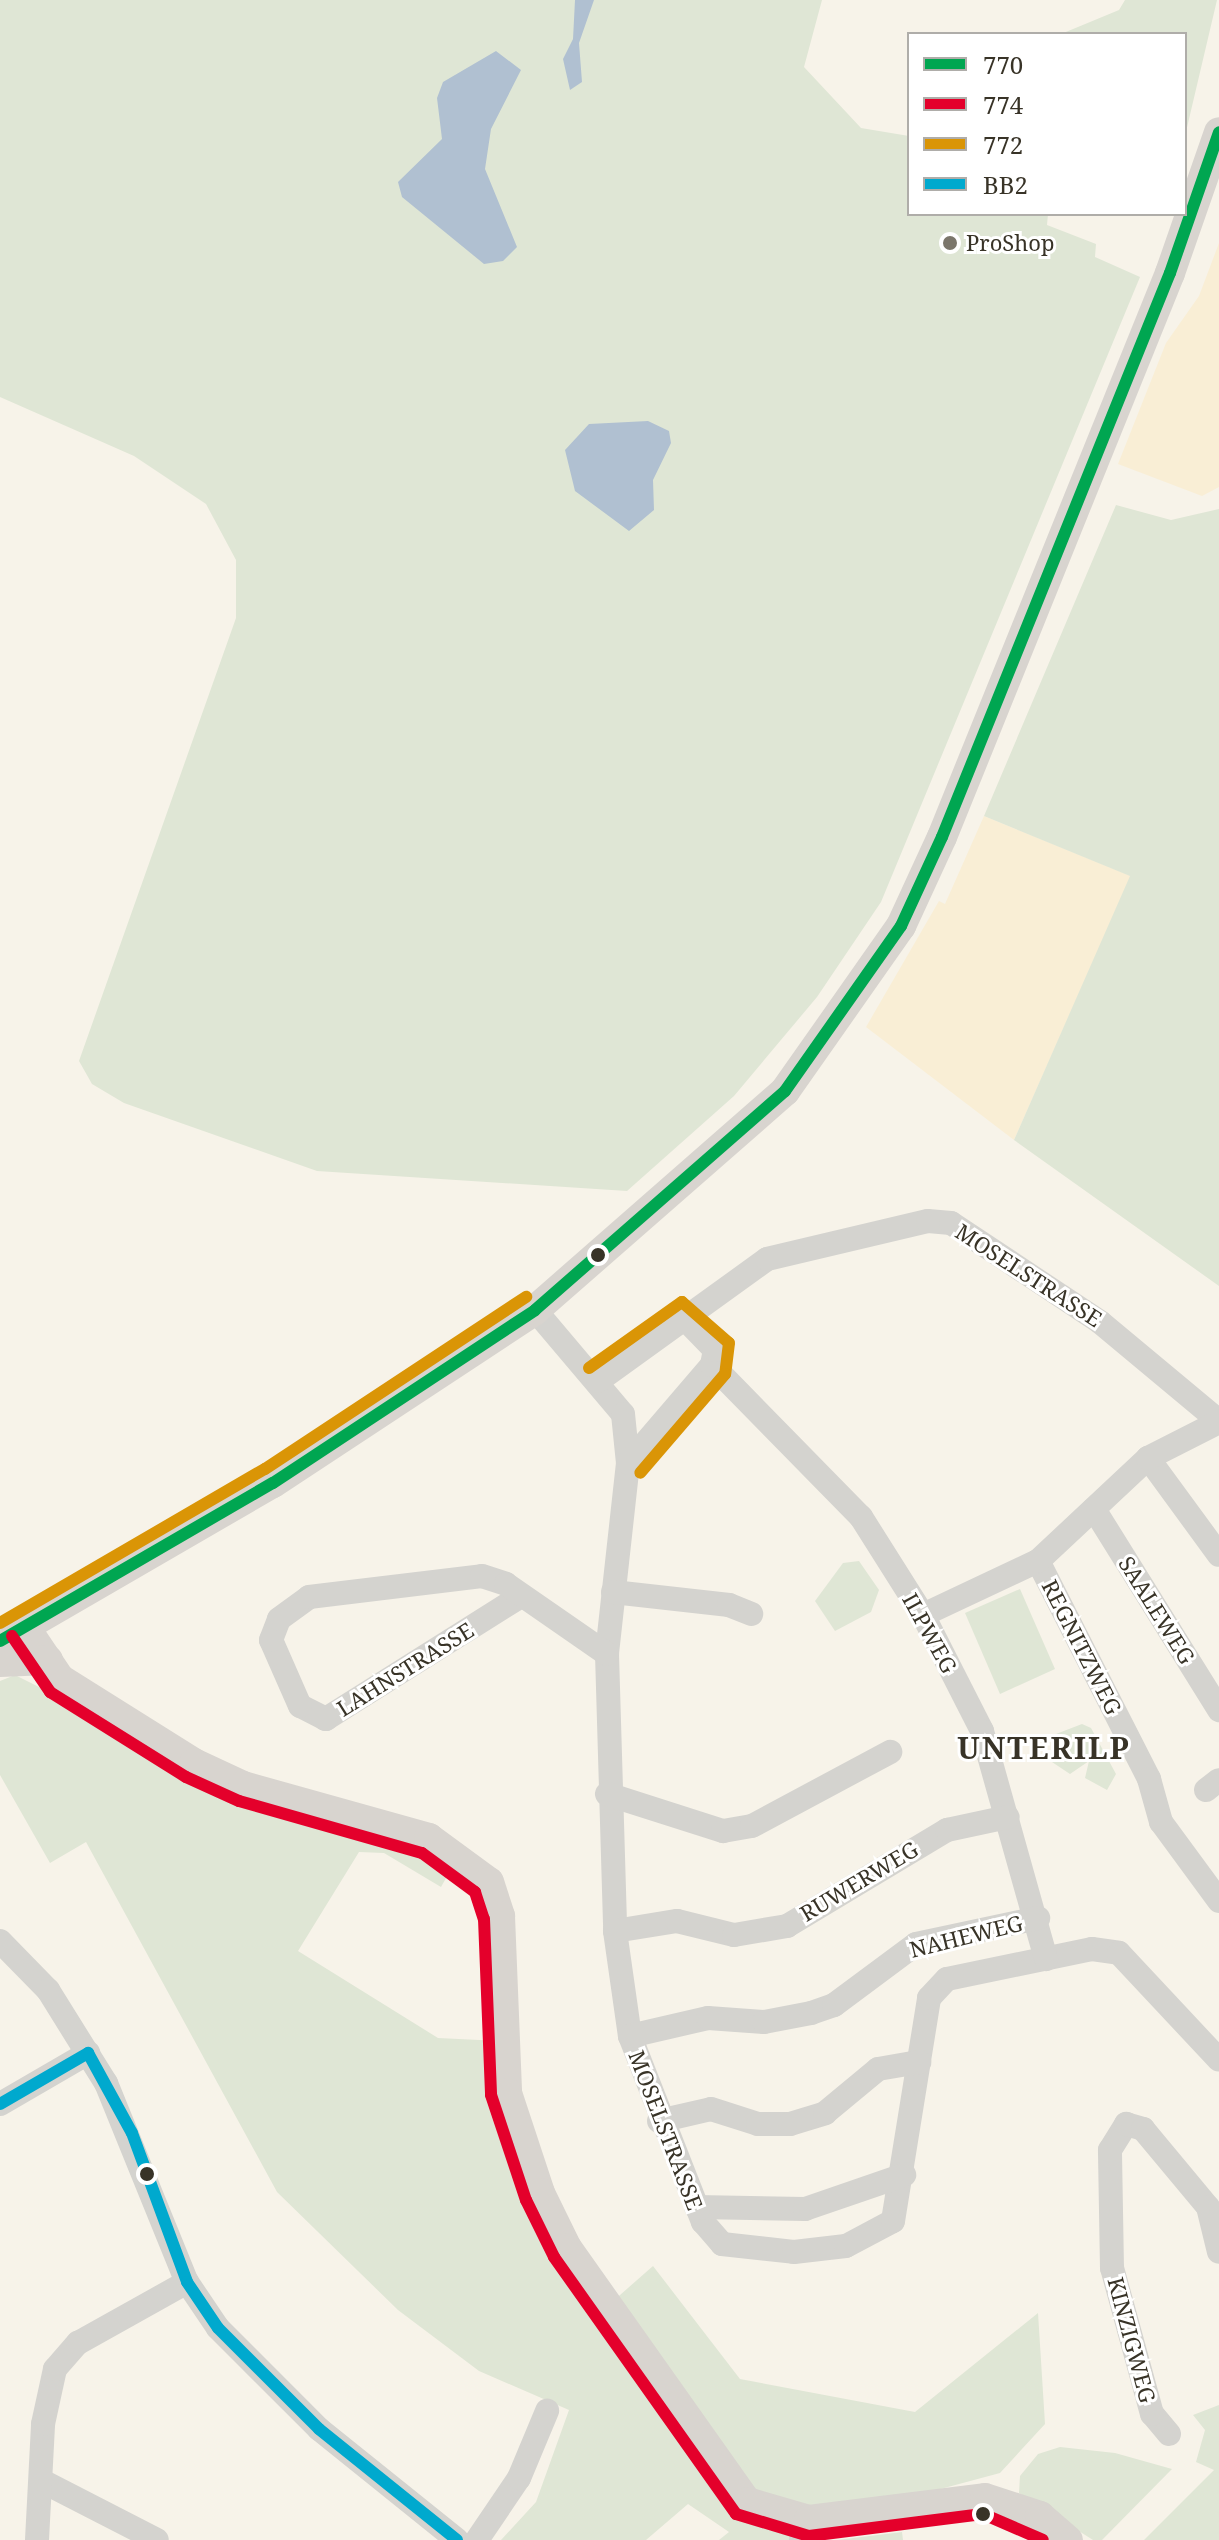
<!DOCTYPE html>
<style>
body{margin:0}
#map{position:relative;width:1219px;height:2540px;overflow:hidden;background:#f7f3e9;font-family:"Noto Serif",serif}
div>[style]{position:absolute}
.built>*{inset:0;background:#f9eed5}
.green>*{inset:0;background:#dfe6d5}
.water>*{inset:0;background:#b0c0d1}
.minor>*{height:24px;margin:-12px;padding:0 12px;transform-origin:12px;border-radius:12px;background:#d4d3cf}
.major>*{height:30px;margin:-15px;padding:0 15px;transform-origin:15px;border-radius:15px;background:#d8d4cf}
.bus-1>*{height:12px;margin:-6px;padding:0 6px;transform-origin:6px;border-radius:6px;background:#00a651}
.bus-2>*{height:12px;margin:-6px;padding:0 6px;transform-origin:6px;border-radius:6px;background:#e4002b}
.bus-3>*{height:12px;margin:-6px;padding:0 6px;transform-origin:6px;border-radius:6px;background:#da9506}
.bus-4>*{height:12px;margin:-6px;padding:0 6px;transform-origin:6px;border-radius:6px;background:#00a9ce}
.dots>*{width:22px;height:22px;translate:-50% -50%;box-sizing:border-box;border:4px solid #fff;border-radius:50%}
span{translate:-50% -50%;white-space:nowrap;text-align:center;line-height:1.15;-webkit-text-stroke:6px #fff;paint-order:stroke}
.poi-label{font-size:22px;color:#383327}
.left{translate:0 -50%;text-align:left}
.street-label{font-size:22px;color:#383327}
.district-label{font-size:30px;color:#383327;font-weight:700;letter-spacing:2px}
.legend{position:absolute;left:907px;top:32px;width:280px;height:184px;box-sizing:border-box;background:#fff;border:2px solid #afada9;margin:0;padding:10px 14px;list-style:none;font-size:24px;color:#383327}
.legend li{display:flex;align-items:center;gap:16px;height:40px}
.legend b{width:40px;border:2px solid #afada9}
</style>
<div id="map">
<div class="built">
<div style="clip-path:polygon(1219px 243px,1219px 487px,1202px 496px,1118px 464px,1166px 343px,1199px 296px)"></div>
<div style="clip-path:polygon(984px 816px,1131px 876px,1014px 1140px,866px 1027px,939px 901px,945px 904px)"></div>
</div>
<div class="green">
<div style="clip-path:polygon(0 0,822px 0,804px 67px,861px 128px,909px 136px,909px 214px,1048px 214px,1047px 225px,1096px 244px,1095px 257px,1140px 277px,881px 902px,817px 997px,734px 1096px,627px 1191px,317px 1171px,124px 1103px,92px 1084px,79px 1061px,236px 618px,236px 560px,206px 504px,134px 456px,0 397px)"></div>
<div style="clip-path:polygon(1125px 0,1217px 0,1185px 136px,1185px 34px,1061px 34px,1119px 10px)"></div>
<div style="clip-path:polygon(1116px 505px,1171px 520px,1219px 509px,1219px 1286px,1014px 1140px,1130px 876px,984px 816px)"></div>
<div style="clip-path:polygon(859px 1561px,879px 1590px,871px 1612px,835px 1631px,815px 1601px,843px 1563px)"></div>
<div style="clip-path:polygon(1020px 1589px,1055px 1669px,1000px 1694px,965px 1613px)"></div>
<div style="clip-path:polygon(15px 1675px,103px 1719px,227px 1799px,454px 1864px,441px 1887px,384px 1853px,359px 1852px,298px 1951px,438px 2038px,500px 2041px,595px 2317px,653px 2266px,740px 2379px,915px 2412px,1038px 2313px,1045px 2424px,1000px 2473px,933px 2491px,804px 2507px,814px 2540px,719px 2540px,729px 2532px,688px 2504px,646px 2540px,501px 2540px,536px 2502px,569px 2410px,479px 2371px,398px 2310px,277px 2192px,86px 1842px,50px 1863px,0 1775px,0 1681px)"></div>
<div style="clip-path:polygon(1082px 1724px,1091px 1728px,1116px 1774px,1107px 1790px,1085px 1778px,1089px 1761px,1070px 1774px,1049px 1760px,1056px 1734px)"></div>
<div style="clip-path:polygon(1219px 2405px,1219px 2540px,1144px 2540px,1214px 2470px,1196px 2462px,1205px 2430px,1193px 2415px)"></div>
<div style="clip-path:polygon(1060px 2447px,1115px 2453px,1172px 2469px,1102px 2540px,1093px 2540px,1019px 2493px,1020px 2476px,1038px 2454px)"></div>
<div style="clip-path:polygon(902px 2532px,903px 2540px,837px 2540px)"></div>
</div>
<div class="water">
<div style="clip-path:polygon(575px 0,594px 0,579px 43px,582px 82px,570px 90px,563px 59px,573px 39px)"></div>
<div style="clip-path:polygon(496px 51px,521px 70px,491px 129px,485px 169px,517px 247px,503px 261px,484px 264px,402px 197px,398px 182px,442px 139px,437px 98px,443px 82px)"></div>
<div style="clip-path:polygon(648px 421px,669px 431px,671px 443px,653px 480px,654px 510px,629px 531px,575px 491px,565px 450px,589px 424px)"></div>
</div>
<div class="minor">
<div style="left:535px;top:1310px;width:136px;rotate:49.8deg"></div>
<div style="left:623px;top:1414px;width:49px;rotate:84.2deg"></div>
<div style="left:628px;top:1463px;width:192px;rotate:96.3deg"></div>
<div style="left:607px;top:1654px;width:277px;rotate:88.3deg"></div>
<div style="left:615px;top:1931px;width:106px;rotate:81.9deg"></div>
<div style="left:630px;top:2036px;width:200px;rotate:68.6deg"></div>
<div style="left:703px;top:2222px;width:29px;rotate:49deg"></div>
<div style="left:722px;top:2244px;width:72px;rotate:6.3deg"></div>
<div style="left:794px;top:2252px;width:52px;rotate:-6.6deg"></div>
<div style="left:846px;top:2246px;width:53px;rotate:-28deg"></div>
<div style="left:893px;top:2221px;width:226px;rotate:-80.8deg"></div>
<div style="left:929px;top:1998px;width:26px;rotate:-47deg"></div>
<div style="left:947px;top:1979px;width:148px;rotate:-11.7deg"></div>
<div style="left:1092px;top:1949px;width:27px;rotate:8deg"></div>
<div style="left:1119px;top:1953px;width:146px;rotate:46.9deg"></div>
<div style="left:712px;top:1365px;width:213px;rotate:45.6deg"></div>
<div style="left:861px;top:1517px;width:116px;rotate:57.7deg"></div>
<div style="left:923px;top:1615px;width:130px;rotate:63deg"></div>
<div style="left:982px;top:1731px;width:237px;rotate:74.3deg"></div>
<div style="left:598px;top:1381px;width:208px;rotate:-35.8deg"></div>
<div style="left:767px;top:1259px;width:165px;rotate:-13.3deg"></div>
<div style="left:928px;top:1221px;width:23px;rotate:5deg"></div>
<div style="left:951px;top:1223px;width:179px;rotate:33.6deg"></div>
<div style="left:1100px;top:1322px;width:155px;rotate:39.8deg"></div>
<div style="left:1148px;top:1458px;width:120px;rotate:53.8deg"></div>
<div style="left:628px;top:1463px;width:129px;rotate:-49.4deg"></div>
<div style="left:712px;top:1365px;width:15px;rotate:-79deg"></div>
<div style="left:715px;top:1350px;width:45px;rotate:-134.1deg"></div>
<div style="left:1094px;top:1509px;width:237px;rotate:58.1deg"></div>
<div style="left:1038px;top:1561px;width:245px;rotate:63deg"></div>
<div style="left:1149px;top:1779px;width:45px;rotate:74.4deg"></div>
<div style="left:1161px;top:1822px;width:98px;rotate:53.7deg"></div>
<div style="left:613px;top:1592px;width:117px;rotate:6.4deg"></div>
<div style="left:729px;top:1605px;width:24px;rotate:22deg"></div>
<div style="left:521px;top:1596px;width:231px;rotate:147.8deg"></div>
<div style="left:326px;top:1719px;width:29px;rotate:-153deg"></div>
<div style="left:300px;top:1706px;width:72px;rotate:-113.7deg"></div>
<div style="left:271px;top:1640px;width:22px;rotate:-69deg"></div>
<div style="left:279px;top:1619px;width:37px;rotate:-36deg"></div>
<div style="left:309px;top:1597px;width:174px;rotate:-6.9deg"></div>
<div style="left:482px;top:1576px;width:25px;rotate:18deg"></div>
<div style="left:506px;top:1584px;width:123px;rotate:34.7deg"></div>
<div style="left:923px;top:1615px;width:127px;rotate:-25.2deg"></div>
<div style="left:1038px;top:1561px;width:151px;rotate:-43.1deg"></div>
<div style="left:1148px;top:1458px;width:80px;rotate:-26.9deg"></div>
<div style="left:1206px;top:1790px;width:16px;rotate:-38deg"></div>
<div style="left:607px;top:1794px;width:122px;rotate:17.7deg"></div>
<div style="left:723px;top:1831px;width:29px;rotate:-10deg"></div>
<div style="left:752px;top:1826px;width:157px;rotate:-28.2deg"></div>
<div style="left:615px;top:1931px;width:63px;rotate:-9.2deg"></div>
<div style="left:677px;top:1921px;width:59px;rotate:13.8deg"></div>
<div style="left:734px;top:1935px;width:54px;rotate:-9.6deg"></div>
<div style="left:787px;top:1926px;width:187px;rotate:-31deg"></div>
<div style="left:947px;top:1830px;width:62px;rotate:-12deg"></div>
<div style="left:0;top:1941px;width:69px;rotate:45.6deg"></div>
<div style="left:48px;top:1990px;width:110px;rotate:58.1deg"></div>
<div style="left:106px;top:2083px;width:215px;rotate:67.9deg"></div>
<div style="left:187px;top:2282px;width:55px;rotate:56deg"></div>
<div style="left:218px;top:2328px;width:143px;rotate:45deg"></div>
<div style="left:319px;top:2429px;width:177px;rotate:38.8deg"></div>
<div style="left:630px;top:2036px;width:80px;rotate:-13deg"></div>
<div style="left:708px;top:2018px;width:56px;rotate:4.1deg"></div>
<div style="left:764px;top:2022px;width:48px;rotate:-10.8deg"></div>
<div style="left:811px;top:2013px;width:24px;rotate:-19deg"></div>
<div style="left:834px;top:2005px;width:102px;rotate:-36.6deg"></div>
<div style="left:916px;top:1944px;width:125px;rotate:-12deg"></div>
<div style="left:0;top:2104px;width:102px;rotate:-30.1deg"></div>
<div style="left:659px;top:2121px;width:53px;rotate:-13deg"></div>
<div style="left:711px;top:2109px;width:49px;rotate:17.7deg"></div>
<div style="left:758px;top:2124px;width:32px"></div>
<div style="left:790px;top:2124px;width:37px;rotate:-17deg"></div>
<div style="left:825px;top:2113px;width:69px;rotate:-39.7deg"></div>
<div style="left:878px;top:2069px;width:42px;rotate:-9.7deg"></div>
<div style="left:696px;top:2207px;width:109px;rotate:1.1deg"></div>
<div style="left:805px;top:2209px;width:105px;rotate:-19deg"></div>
<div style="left:1169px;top:2434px;width:26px;rotate:-130deg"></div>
<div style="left:1152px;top:2414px;width:151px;rotate:-105.3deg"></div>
<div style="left:1112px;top:2268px;width:118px;rotate:-91deg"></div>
<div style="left:1110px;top:2150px;width:31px;rotate:-58deg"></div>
<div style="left:1126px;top:2124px;width:18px;rotate:16deg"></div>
<div style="left:1143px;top:2129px;width:102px;rotate:50.2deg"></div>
<div style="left:1208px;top:2207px;width:46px;rotate:76.3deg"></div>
<div style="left:42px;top:2481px;width:129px;rotate:27.2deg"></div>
<div style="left:37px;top:2540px;width:116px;rotate:-87deg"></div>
<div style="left:43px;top:2424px;width:56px;rotate:-77.7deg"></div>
<div style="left:55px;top:2369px;width:35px;rotate:-49deg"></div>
<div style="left:78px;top:2343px;width:125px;rotate:-29.2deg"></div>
<div style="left:477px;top:2540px;width:75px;rotate:-55.9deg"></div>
<div style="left:519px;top:2478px;width:73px;rotate:-67.3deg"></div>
<div style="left:801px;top:2540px;width:22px;rotate:-68deg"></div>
</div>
<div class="major">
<div style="left:25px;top:1627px;width:63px;rotate:56.1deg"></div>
<div style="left:60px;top:1679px;width:158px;rotate:32.1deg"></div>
<div style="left:194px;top:1763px;width:54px;rotate:25.1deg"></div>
<div style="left:243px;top:1786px;width:193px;rotate:15.6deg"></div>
<div style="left:429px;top:1838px;width:74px;rotate:36.3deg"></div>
<div style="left:489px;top:1882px;width:36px;rotate:72deg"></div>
<div style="left:500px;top:1916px;width:177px;rotate:87.7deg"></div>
<div style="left:507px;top:2093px;width:105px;rotate:71.7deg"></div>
<div style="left:540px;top:2193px;width:61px;rotate:63.9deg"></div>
<div style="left:567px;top:2248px;width:311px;rotate:54.7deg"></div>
<div style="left:747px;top:2502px;width:65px;rotate:16.2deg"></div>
<div style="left:809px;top:2520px;width:177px;rotate:-7.1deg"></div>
<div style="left:985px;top:2498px;width:58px;rotate:18.1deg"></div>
<div style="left:1040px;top:2516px;width:37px;rotate:41deg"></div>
<div style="left:0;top:1641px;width:315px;rotate:-30.1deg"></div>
<div style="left:273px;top:1483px;width:314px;rotate:-33.4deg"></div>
<div style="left:535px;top:1310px;width:332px;rotate:-41.2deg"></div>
<div style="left:785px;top:1091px;width:202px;rotate:-54.9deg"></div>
<div style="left:901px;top:926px;width:98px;rotate:-65.3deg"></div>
<div style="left:942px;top:837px;width:608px;rotate:-67.99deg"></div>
<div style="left:1170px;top:273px;width:149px;rotate:-70.8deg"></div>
<div style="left:0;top:1662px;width:48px;rotate:-2.4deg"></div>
</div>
<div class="bus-1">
<div style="left:0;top:1641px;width:315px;rotate:-30.1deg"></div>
<div style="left:273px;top:1483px;width:314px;rotate:-33.4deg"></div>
<div style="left:535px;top:1310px;width:332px;rotate:-41.2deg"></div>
<div style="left:785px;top:1091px;width:202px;rotate:-54.9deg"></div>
<div style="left:901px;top:926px;width:98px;rotate:-65.3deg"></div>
<div style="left:942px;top:837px;width:608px;rotate:-67.99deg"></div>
<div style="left:1170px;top:273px;width:149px;rotate:-70.8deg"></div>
</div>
<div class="bus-2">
<div style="left:12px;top:1636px;width:68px;rotate:55.8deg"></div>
<div style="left:50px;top:1692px;width:160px;rotate:32deg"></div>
<div style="left:186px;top:1777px;width:58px;rotate:24.4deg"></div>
<div style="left:239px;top:1801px;width:190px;rotate:15.9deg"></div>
<div style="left:422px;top:1853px;width:66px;rotate:36.3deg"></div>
<div style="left:475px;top:1892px;width:28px;rotate:72deg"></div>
<div style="left:484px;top:1919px;width:176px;rotate:87.7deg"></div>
<div style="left:491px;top:2095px;width:111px;rotate:71.6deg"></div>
<div style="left:526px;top:2200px;width:64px;rotate:63.8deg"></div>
<div style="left:554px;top:2257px;width:315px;rotate:54.7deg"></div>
<div style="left:736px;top:2514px;width:76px;rotate:16.8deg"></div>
<div style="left:809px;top:2536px;width:175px;rotate:-7.2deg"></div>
<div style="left:983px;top:2514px;width:65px;rotate:23.4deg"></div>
</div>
<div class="bus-3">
<div style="left:589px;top:1368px;width:114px;rotate:-35.4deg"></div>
<div style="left:682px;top:1302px;width:62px;rotate:41.1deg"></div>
<div style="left:729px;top:1343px;width:31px;rotate:97deg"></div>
<div style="left:725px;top:1374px;width:130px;rotate:130.6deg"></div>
<div style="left:0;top:1623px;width:306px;rotate:-30.2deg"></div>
<div style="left:265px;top:1469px;width:313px;rotate:-33.4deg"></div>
</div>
<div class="bus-4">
<div style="left:0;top:2104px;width:102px;rotate:-30.1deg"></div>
<div style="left:88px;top:2053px;width:91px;rotate:61.2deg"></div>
<div style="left:132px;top:2133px;width:159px;rotate:69.7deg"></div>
<div style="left:187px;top:2282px;width:55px;rotate:56deg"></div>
<div style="left:218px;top:2328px;width:143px;rotate:45deg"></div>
<div style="left:319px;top:2429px;width:177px;rotate:38.8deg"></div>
</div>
<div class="dots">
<div style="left:950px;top:243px;background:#7b766b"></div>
<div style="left:598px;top:1255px;background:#383327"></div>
<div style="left:147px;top:2174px;background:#383327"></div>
<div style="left:983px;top:2514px;background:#383327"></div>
</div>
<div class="poi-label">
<span class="left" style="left:966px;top:243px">ProShop</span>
</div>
<div class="street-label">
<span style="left:1029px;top:1275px;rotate:33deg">MOSELSTRASSE</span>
<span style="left:1157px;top:1610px;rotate:58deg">SAALEWEG</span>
<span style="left:930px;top:1633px;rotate:61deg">ILPWEG</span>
<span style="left:1082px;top:1647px;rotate:63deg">REGNITZWEG</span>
<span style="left:405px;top:1669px;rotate:-32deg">LAHNSTRASSE</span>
<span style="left:859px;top:1881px;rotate:-31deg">RUWERWEG</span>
<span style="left:966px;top:1936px;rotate:-14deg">NAHEWEG</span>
<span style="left:666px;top:2130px;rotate:69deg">MOSELSTRASSE</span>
<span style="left:1132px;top:2340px;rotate:75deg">KINZIGWEG</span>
</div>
<div class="district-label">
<span style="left:1044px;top:1748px">UNTERILP</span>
</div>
<ul class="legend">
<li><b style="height:10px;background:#00a651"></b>770</li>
<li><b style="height:10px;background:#e4002b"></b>774</li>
<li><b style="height:10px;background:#da9506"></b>772</li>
<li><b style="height:10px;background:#00a9ce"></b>BB2</li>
</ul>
</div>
